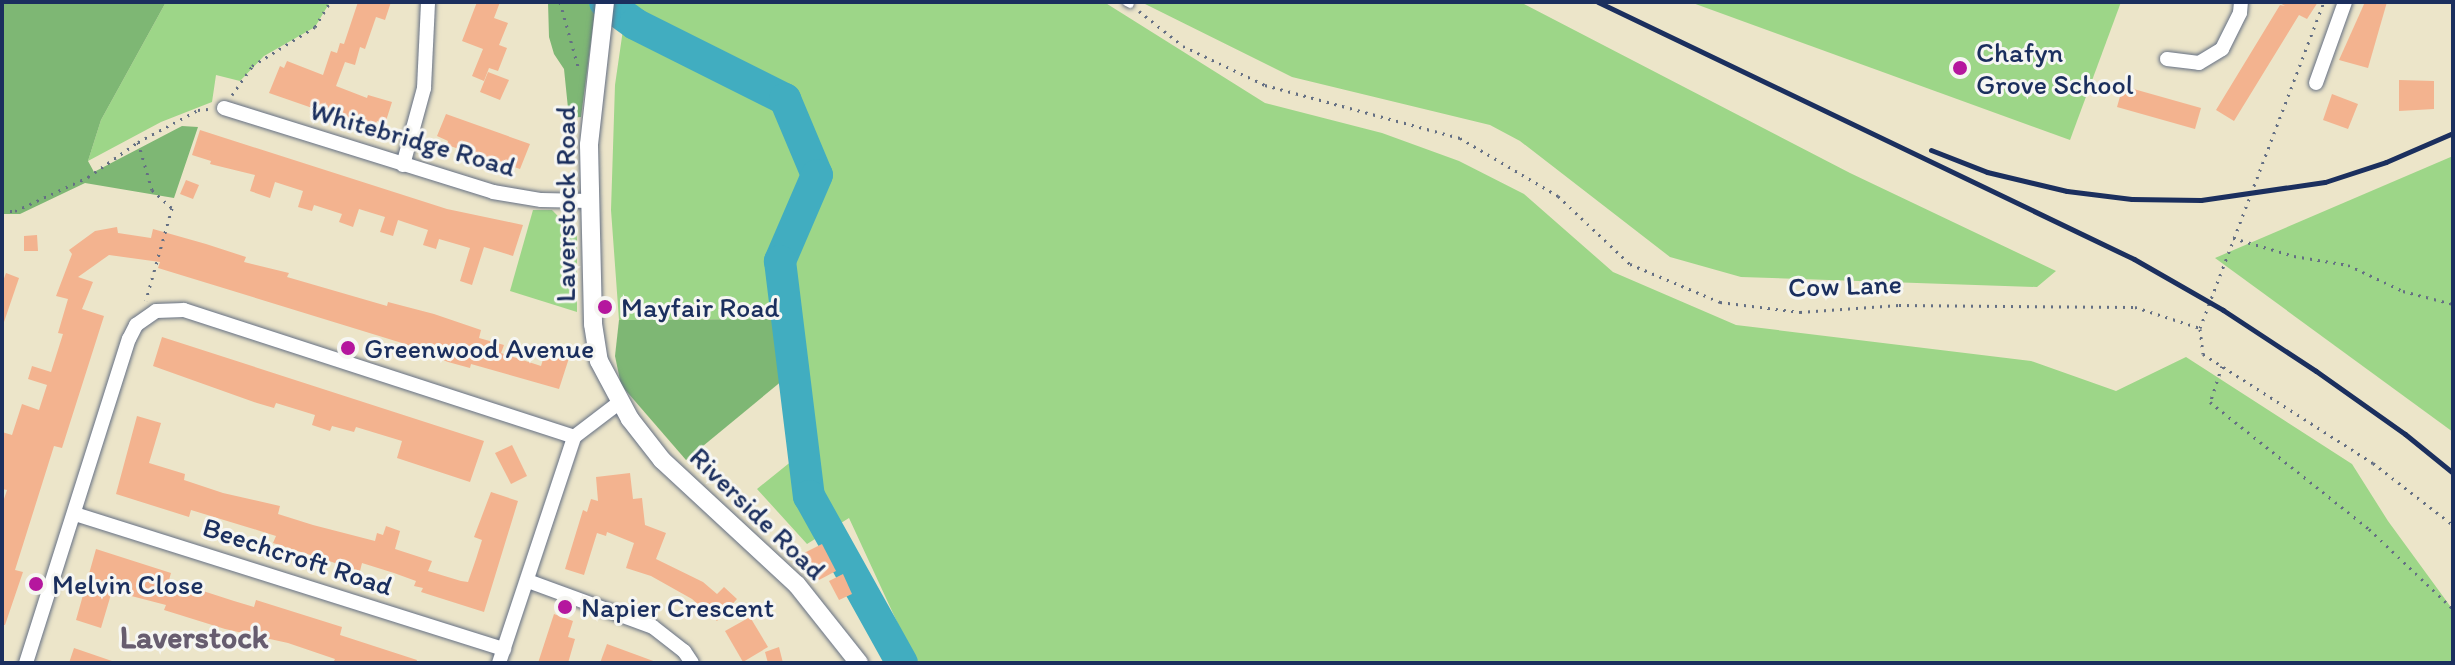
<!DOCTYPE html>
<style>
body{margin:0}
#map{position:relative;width:2455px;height:665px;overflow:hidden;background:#ece5c9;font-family:Itim,sans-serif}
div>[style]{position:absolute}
.green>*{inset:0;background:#9dd688}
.forest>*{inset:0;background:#7eb774}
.river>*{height:32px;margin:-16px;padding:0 16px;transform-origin:16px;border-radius:16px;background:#41adc0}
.building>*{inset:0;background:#f3b38f}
.path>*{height:3px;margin-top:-1.5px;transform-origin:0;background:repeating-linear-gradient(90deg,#646f83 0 2px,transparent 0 8px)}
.roads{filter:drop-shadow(0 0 2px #646f83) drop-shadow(0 0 2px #646f83)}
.service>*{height:7px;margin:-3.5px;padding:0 3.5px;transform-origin:3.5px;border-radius:3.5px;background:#fff}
.minor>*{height:14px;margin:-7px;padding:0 7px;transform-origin:7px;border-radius:7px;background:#fff}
.tertiary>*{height:18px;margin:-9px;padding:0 9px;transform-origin:9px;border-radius:9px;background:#fff}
.rail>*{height:5px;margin:-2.5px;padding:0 2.5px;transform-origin:2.5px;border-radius:2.5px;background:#1b2f5e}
.dots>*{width:22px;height:22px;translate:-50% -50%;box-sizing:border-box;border:4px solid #f6f6f2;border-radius:50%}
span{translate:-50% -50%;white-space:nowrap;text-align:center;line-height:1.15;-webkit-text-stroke:6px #f6f6f2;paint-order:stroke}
.poi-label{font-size:28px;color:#1b2f5e}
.left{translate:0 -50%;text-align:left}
.street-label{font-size:28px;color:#1b2f5e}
.quarter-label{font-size:32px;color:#675d6f;font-weight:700}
.frame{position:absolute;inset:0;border:4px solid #1b2f5e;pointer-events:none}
</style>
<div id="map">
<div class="green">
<div style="clip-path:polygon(166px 2px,330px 2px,315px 27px,264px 56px,240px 81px,216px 75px,212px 102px,161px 122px,88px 161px,101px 120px)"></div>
<div style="clip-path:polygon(627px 2px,1104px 2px,1265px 103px,1382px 133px,1459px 161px,1524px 194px,1613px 272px,1736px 325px,2031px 361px,2116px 391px,2186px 357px,2352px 464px,2388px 521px,2453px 610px,2453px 663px,916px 663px,849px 518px,807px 544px,757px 489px,793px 460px,775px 319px,619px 320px,611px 210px,615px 85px)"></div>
<div style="clip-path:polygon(1141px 2px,1520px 2px,1850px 173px,2056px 271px,2037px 287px,1741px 277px,1670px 257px,1520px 141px,1490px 125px,1292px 77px)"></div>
<div style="clip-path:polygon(1690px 2px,2121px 2px,2070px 140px)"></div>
<div style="clip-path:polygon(2453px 156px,2453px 432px,2215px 258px)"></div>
<div style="clip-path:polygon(533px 210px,552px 210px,577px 236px,577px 312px,510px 291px)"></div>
</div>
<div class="forest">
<div style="clip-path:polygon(2px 2px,166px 2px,101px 120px,88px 161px,94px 172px,182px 126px,198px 127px,174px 198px,85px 183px,20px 214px,2px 214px)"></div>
<div style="clip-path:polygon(548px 2px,596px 2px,581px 117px,569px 118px,564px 69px,554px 54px,549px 37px)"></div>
<div style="clip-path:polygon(775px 319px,783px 380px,686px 460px,621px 385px,615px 356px,619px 320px)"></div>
</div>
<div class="river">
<div style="left:605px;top:2px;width:37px;rotate:36deg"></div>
<div style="left:635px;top:24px;width:168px;rotate:26.6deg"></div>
<div style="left:785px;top:99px;width:82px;rotate:67.2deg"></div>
<div style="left:817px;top:175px;width:94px;rotate:113.3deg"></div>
<div style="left:780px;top:261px;width:237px;rotate:83deg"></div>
<div style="left:809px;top:496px;width:191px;rotate:60.9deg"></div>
</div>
<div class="building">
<div style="clip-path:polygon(358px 2px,391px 2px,385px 20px,376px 17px,365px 49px,360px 47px,355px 65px,345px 62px,336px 86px,367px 98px,368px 95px,392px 102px,385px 124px,377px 121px,375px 126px,344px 119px,269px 93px,280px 66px,284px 68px,287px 61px,323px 75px,331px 51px,337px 53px,340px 43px,344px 44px)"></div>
<div style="clip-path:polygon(477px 2px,500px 2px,494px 18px,508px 23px,499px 45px,507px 48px,498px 71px,489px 68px,484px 81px,472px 76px,483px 49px,462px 41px)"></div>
<div style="clip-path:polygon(2278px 2px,2318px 2px,2307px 19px,2299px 15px,2234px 121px,2216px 110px,2280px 5px,2285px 6px)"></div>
<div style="clip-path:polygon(2365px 2px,2387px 2px,2368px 68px,2339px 60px)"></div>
<div style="clip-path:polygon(488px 72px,509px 80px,500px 100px,480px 92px)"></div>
<div style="clip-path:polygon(2399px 80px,2434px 81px,2434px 109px,2399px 111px)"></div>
<div style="clip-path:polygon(2123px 86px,2201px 108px,2195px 129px,2117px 107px)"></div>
<div style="clip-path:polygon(2332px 94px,2358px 104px,2348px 129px,2323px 120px)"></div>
<div style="clip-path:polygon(446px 114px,530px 144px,520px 169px,447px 145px,448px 141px,437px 136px)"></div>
<div style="clip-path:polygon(200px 130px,447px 209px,523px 225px,513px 256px,484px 247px,472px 285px,460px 281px,470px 248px,439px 239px,436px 249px,423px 245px,428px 230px,398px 220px,393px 236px,380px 232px,385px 217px,359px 209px,353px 227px,339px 222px,342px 214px,314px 205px,312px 211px,298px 207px,303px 191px,275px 182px,270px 198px,250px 191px,255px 175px,210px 164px,211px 161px,192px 155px)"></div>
<div style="clip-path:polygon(186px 180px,199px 185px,193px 199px,180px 194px)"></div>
<div style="clip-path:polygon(117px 227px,118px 233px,151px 238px,153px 229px,206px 244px,246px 257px,244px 262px,289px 273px,287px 277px,387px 306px,388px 302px,434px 314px,481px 330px,479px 338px,504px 345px,501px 353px,541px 366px,546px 350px,569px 358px,559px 389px,471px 364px,470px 368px,448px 362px,402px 343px,158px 268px,160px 262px,109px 255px,78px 277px,93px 282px,82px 309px,104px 316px,62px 448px,54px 446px,15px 570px,23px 572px,5px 625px,2px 625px,2px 505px,7px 490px,2px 489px,2px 432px,12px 435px,22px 404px,39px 410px,47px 385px,28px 379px,32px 366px,51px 372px,63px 334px,58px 333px,68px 299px,56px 296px,72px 254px,69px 250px,95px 231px)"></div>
<div style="clip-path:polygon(37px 235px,38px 251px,24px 251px,24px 236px)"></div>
<div style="clip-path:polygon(6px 273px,19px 278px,4px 322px,2px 284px)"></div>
<div style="clip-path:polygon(162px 337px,484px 441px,470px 482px,397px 458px,402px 441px,356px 427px,354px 432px,332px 426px,330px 431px,312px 425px,315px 415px,276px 403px,274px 408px,257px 403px,153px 366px)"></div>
<div style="clip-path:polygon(137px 416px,161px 423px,149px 463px,185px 474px,184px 480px,223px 493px,280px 506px,278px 514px,313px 525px,375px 541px,377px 533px,383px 535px,386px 526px,400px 531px,395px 549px,432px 561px,428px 571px,461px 581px,468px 582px,476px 559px,482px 540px,474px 537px,491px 492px,518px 501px,484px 612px,421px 592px,423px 588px,414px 586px,416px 581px,394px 573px,362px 563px,360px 571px,273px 543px,276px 536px,257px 530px,191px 510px,189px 517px,116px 494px)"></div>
<div style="clip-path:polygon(512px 445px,527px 476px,511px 484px,495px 453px)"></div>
<div style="clip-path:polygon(630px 473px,633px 499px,642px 498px,645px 525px,666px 533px,656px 559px,703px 582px,717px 594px,724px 587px,737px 599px,717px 621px,692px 599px,651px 576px,626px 568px,634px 543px,607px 532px,606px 536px,597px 533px,584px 575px,565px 569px,583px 510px,587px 512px,591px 499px,598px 501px,596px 477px)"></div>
<div style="clip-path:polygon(822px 544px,836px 571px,819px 580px,800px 555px)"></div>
<div style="clip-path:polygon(96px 549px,171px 573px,169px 580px,234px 601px,254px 607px,256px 600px,342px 627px,340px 635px,417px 660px,416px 663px,333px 663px,335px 659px,288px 643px,225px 629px,164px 610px,166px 605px,112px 591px,101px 628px,76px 620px)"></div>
<div style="clip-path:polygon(843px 574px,852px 594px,839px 600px,829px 581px)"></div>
<div style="clip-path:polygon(554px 614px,573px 621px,568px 637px,575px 639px,568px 663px,538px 663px)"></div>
<div style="clip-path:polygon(750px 617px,768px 647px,743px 662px,725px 631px)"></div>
<div style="clip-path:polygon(607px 644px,656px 662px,656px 663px,600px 663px)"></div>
<div style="clip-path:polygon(779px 647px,783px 663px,768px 663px,765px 652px)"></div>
<div style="clip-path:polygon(74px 648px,112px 661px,112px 663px,69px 663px)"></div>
</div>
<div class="path">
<div style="left:560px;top:2px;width:71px;rotate:74.4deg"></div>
<div style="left:1139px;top:11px;width:56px;rotate:38.5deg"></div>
<div style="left:1183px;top:46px;width:91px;rotate:25.4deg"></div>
<div style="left:1265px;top:85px;width:202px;rotate:15.2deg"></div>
<div style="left:1460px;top:138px;width:114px;rotate:30.6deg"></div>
<div style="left:1558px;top:196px;width:99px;rotate:43.4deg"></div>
<div style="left:1630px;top:264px;width:98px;rotate:22.9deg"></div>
<div style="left:1720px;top:302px;width:81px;rotate:7.1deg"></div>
<div style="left:1800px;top:312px;width:99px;rotate:-4deg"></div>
<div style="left:1899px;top:305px;width:236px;rotate:0.5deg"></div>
<div style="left:2135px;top:307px;width:68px;rotate:17.9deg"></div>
<div style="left:2200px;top:328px;width:349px;rotate:-69.2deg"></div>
<div style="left:232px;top:95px;width:35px;rotate:-55deg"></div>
<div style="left:252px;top:66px;width:74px;rotate:-31.8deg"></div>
<div style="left:315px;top:27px;width:29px;rotate:-59deg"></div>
<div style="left:138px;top:142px;width:50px;rotate:73.7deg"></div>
<div style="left:152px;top:190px;width:27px;rotate:42deg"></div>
<div style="left:172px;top:208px;width:96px;rotate:105.8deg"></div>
<div style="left:2px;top:211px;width:13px"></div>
<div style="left:15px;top:211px;width:81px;rotate:-25deg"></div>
<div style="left:88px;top:177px;width:61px;rotate:-35deg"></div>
<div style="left:138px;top:142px;width:68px;rotate:-28.1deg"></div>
<div style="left:198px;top:110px;width:10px;rotate:-6deg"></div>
<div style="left:2233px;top:238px;width:64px;rotate:16.4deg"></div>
<div style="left:2294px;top:256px;width:55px;rotate:9.5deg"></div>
<div style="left:2348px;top:265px;width:61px;rotate:25.3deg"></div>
<div style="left:2403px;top:291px;width:52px;rotate:14.6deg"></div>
<div style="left:2200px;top:329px;width:25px;rotate:83deg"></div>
<div style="left:2203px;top:354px;width:202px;rotate:32.7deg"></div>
<div style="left:2373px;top:463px;width:101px;rotate:37.8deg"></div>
<div style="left:2222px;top:366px;width:38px;rotate:108deg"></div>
<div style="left:2210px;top:402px;width:203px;rotate:38.6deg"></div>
<div style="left:2369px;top:529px;width:116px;rotate:43.6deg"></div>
</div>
<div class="roads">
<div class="service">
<div style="left:1126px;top:2px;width:4px;rotate:27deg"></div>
</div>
<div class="minor">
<div style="left:2167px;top:59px;width:32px;rotate:7deg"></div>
<div style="left:2199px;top:63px;width:27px;rotate:-31deg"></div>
<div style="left:2222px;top:49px;width:40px;rotate:-63.4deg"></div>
<div style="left:2240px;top:13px;width:11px;rotate:-85deg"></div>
<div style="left:2316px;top:83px;width:86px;rotate:-70.3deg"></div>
<div style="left:224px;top:108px;width:282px;rotate:17.3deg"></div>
<div style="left:493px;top:192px;width:49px;rotate:9.5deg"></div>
<div style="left:541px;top:200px;width:49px;rotate:1.2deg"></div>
<div style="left:403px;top:165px;width:80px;rotate:-74.7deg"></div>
<div style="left:424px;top:88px;width:86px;rotate:-87.3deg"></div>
<div style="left:75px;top:514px;width:450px;rotate:17.5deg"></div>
<div style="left:528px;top:581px;width:133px;rotate:20.2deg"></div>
<div style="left:653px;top:627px;width:39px;rotate:38deg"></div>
<div style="left:684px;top:651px;width:14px;rotate:56deg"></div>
<div style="left:26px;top:663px;width:340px;rotate:-72.4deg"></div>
<div style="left:129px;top:339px;width:16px;rotate:-63deg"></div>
<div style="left:136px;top:325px;width:24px;rotate:-35deg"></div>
<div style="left:156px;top:311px;width:28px;rotate:-2deg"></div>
<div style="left:184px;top:310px;width:410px;rotate:18deg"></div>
<div style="left:499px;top:663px;width:238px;rotate:-71.6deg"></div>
<div style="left:574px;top:437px;width:58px;rotate:-37.3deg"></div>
</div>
<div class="tertiary">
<div style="left:605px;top:2px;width:144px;rotate:96.4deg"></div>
<div style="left:589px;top:145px;width:179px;rotate:88.7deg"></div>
<div style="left:593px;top:324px;width:37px;rotate:81deg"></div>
<div style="left:599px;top:361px;width:66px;rotate:61.9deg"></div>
<div style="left:630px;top:419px;width:52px;rotate:52deg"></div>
<div style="left:662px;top:460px;width:184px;rotate:42.8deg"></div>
<div style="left:797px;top:585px;width:100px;rotate:51.5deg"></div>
</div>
</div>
<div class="rail">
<div style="left:1598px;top:2px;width:594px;rotate:25.62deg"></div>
<div style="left:2134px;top:259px;width:103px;rotate:29.8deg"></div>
<div style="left:2223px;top:310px;width:111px;rotate:33.3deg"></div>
<div style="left:2316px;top:371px;width:109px;rotate:35.3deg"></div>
<div style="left:2405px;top:434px;width:62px;rotate:39.1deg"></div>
<div style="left:1931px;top:150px;width:60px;rotate:21.4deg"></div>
<div style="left:1987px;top:172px;width:82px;rotate:13.4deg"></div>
<div style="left:2067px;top:191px;width:65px;rotate:7deg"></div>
<div style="left:2132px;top:199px;width:69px;rotate:0.8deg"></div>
<div style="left:2201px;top:200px;width:125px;rotate:-8.3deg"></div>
<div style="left:2325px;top:182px;width:64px;rotate:-18.2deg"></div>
<div style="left:2386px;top:162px;width:73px;rotate:-23.4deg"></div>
</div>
<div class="dots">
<div style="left:1960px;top:68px;background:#b5179e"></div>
<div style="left:605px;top:307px;background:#b5179e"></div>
<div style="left:348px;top:348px;background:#b5179e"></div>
<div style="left:36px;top:584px;background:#b5179e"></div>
<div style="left:565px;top:607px;background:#b5179e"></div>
</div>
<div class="poi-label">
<span class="left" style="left:1976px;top:68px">Chafyn<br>Grove School</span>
<span class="left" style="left:621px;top:307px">Mayfair Road</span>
<span class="left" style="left:364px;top:348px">Greenwood Avenue</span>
<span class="left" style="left:52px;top:584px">Melvin Close</span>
<span class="left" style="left:581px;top:607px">Napier Crescent</span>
</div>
<div class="street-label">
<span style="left:413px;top:138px;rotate:16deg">Whitebridge Road</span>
<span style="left:565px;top:204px;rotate:-90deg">Laverstock Road</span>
<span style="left:1845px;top:285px;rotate:-2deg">Cow Lane</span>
<span style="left:758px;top:513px;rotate:44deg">Riverside Road</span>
<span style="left:298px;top:556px;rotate:18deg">Beechcroft Road</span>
</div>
<div class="quarter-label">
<span style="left:194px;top:637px">Laverstock</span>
</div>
<div class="frame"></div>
</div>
